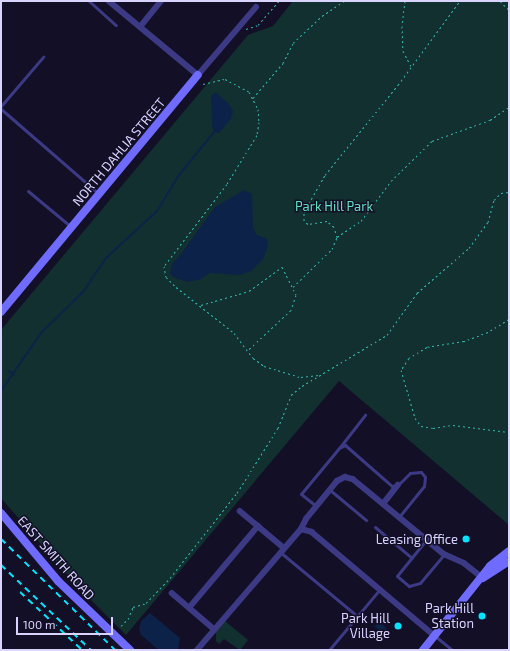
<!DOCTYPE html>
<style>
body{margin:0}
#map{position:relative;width:510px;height:651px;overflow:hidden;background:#130f26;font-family:"Exo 2",sans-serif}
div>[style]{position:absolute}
.green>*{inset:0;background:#12302f}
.water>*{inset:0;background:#0c2248}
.stream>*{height:2px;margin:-1px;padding:0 1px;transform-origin:1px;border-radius:1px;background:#0c2248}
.path>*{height:1px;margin-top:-0.5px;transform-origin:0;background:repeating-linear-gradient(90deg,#2fb8b0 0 2px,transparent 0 5px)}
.lane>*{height:3px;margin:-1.5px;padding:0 1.5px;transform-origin:1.5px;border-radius:1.5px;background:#3d3a85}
.street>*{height:5.5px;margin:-2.75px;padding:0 2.75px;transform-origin:2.75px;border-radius:2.75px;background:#3d3a85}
.secondary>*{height:8px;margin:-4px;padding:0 4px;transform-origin:4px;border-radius:4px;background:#6f6bff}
.rail>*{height:2px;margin-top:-1px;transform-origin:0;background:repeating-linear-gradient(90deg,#00e5ff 0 6px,transparent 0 11px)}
.dots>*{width:11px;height:11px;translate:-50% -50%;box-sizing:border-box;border:2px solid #130f26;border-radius:50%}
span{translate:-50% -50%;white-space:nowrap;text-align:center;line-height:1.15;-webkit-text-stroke:3px #130f26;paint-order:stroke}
.street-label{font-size:13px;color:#d9d4ff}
.park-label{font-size:13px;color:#5fe0c0}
.poi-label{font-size:13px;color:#d9d4ff}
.right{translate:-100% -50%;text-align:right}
.frame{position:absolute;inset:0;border:2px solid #d9d4ff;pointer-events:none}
.scale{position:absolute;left:16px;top:617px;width:97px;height:18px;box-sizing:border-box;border:2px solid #d9d4ff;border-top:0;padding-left:5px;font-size:12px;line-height:14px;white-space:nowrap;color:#d9d4ff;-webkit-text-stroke:3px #130f26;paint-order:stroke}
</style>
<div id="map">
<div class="green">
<div style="clip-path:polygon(293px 1px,509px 1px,509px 525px,339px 381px,126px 635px,79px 588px,1px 498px,1px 330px,248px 35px,273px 26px)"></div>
<div style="clip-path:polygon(225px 621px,248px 640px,240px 650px,224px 639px,219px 644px,216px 641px,216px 631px)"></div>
</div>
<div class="water">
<div style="clip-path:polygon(215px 92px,229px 104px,233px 111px,231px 119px,219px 133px,214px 132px,212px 126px,211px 96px)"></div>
<div style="clip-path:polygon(244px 190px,252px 194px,253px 227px,257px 235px,267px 239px,268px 246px,263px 259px,251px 271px,240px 275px,210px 273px,199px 280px,187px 282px,173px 277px,170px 273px,172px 264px,181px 254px,215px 207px)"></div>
<div style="clip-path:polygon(150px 613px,180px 638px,178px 650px,159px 650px,141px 635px,139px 629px,141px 621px)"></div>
<div style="clip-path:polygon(381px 622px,390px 633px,387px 637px,374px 626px)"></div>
</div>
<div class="stream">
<div style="left:9px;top:371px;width:6px;rotate:39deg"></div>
<div style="left:1px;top:391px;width:70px;rotate:-55.4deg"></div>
<div style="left:41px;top:333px;width:59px;rotate:-44.3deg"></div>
<div style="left:83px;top:292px;width:41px;rotate:-55.9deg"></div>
<div style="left:106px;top:258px;width:69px;rotate:-42.7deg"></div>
<div style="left:157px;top:211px;width:42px;rotate:-58.6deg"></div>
<div style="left:179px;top:175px;width:55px;rotate:-50.9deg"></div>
</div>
<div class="path">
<div style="left:405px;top:1px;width:25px;rotate:97deg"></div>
<div style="left:402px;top:26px;width:25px;rotate:88deg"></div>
<div style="left:403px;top:51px;width:17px;rotate:62deg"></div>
<div style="left:500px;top:1px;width:13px;rotate:45deg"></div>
<div style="left:246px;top:29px;width:13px;rotate:-18deg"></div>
<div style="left:258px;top:25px;width:32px;rotate:-49deg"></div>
<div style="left:203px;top:84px;width:23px;rotate:-13deg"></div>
<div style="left:225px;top:79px;width:27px;rotate:28deg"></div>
<div style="left:249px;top:92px;width:19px;rotate:62deg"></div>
<div style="left:258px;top:109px;width:13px;rotate:86deg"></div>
<div style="left:259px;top:122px;width:13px;rotate:99deg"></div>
<div style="left:257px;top:135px;width:57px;rotate:121.5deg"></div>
<div style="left:227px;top:184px;width:103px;rotate:127.5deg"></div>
<div style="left:164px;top:266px;width:11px;rotate:80deg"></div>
<div style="left:166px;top:277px;width:14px;rotate:45deg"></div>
<div style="left:176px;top:287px;width:74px;rotate:38.4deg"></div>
<div style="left:234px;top:333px;width:31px;rotate:53deg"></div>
<div style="left:253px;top:358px;width:14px;rotate:36deg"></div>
<div style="left:264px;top:366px;width:39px;rotate:17deg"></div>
<div style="left:301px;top:377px;width:18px;rotate:-6deg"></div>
<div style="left:253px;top:98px;width:46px;rotate:-49.4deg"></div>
<div style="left:283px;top:63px;width:22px;rotate:-63deg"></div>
<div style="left:293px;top:43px;width:40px;rotate:-43deg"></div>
<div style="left:322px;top:16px;width:27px;rotate:-34deg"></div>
<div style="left:337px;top:237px;width:10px;rotate:-107deg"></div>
<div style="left:334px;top:227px;width:9px;rotate:-139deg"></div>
<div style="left:327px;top:221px;width:19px;rotate:171deg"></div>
<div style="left:308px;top:224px;width:5px;rotate:-143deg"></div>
<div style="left:304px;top:221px;width:9px;rotate:-90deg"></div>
<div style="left:304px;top:212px;width:43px;rotate:-60.4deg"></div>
<div style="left:325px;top:175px;width:116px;rotate:-51deg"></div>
<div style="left:398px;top:85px;width:104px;rotate:-53.6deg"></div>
<div style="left:293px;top:287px;width:54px;rotate:-44.3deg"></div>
<div style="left:332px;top:249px;width:13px;rotate:-67deg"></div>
<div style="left:337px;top:237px;width:29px;rotate:-34deg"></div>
<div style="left:361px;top:221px;width:50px;rotate:-53.1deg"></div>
<div style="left:391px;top:181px;width:57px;rotate:-44.3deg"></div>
<div style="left:432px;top:141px;width:62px;rotate:-19.9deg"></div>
<div style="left:490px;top:120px;width:23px;rotate:-34deg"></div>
<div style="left:201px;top:305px;width:50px;rotate:-16.3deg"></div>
<div style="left:249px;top:291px;width:41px;rotate:-36deg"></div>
<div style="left:282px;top:267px;width:31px;rotate:63deg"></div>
<div style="left:296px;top:295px;width:16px;rotate:108deg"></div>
<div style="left:291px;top:310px;width:60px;rotate:137deg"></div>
<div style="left:509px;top:319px;width:25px;rotate:148deg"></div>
<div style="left:488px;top:332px;width:26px;rotate:159deg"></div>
<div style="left:464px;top:341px;width:37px;rotate:171deg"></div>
<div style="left:427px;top:347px;width:21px;rotate:149deg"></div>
<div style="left:409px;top:358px;width:14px;rotate:124deg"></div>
<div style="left:401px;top:370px;width:50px;rotate:73.7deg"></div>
<div style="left:415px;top:418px;width:10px;rotate:53deg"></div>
<div style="left:421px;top:426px;width:12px;rotate:9deg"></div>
<div style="left:433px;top:428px;width:20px;rotate:-9deg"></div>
<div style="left:453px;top:425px;width:56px;rotate:7.1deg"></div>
<div style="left:121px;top:626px;width:10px;rotate:-45deg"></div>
<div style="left:128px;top:619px;width:13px;rotate:-67deg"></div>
<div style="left:133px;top:607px;width:14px;rotate:-17deg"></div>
<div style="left:146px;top:603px;width:35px;rotate:-46deg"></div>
<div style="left:170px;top:578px;width:108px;rotate:-51.8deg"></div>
<div style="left:237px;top:493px;width:77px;rotate:-57.8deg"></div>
<div style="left:278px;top:428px;width:35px;rotate:-68deg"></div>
<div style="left:291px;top:395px;width:14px;rotate:-39deg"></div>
<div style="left:302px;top:386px;width:99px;rotate:-31deg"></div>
<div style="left:387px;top:335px;width:52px;rotate:-54.5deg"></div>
<div style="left:417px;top:293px;width:69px;rotate:-40.9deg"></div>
<div style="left:469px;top:248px;width:32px;rotate:-54deg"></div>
<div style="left:488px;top:222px;width:23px;rotate:-75deg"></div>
<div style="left:494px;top:200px;width:10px;rotate:-45deg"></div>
<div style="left:501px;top:193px;width:8px;rotate:-7deg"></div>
</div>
<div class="lane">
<div style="left:89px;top:1px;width:36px;rotate:42deg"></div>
<div style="left:1px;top:106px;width:65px;rotate:-49.4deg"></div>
<div style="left:1px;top:109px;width:128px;rotate:40.9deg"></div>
<div style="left:28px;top:191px;width:55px;rotate:39.8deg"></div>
<div style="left:340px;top:447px;width:41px;rotate:-52deg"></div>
<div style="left:330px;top:490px;width:47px;rotate:39.8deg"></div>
<div style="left:316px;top:506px;width:19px;rotate:-141deg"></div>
<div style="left:301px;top:494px;width:60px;rotate:-50.4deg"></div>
<div style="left:339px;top:448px;width:7px;rotate:-27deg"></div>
<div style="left:345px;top:445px;width:62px;rotate:41.1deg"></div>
<div style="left:392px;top:486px;width:6px;rotate:-9deg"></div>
<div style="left:398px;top:485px;width:17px;rotate:-45deg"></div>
<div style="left:410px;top:473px;width:11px;rotate:-5deg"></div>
<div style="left:421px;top:472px;width:6px;rotate:51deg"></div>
<div style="left:425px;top:477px;width:9px;rotate:96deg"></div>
<div style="left:424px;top:486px;width:40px;rotate:129deg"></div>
<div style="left:375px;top:527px;width:48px;rotate:40deg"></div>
<div style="left:426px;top:540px;width:46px;rotate:128.9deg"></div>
<div style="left:397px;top:576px;width:16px;rotate:40deg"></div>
<div style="left:409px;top:586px;width:11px;rotate:-15deg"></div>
<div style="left:420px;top:583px;width:38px;rotate:-50deg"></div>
<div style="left:280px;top:552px;width:100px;rotate:39.7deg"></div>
<div style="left:435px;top:636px;width:22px;rotate:39deg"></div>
<div style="left:329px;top:650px;width:80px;rotate:-50.1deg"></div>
</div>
<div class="street">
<div style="left:109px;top:1px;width:116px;rotate:39.7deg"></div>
<div style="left:198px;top:75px;width:89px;rotate:-49.5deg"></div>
<div style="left:140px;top:27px;width:33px;rotate:-51deg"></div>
<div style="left:383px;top:504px;width:24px;rotate:-52deg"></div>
<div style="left:240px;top:511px;width:56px;rotate:39.9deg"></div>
<div style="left:301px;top:529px;width:11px;rotate:15deg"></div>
<div style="left:312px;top:532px;width:161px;rotate:40.2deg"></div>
<div style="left:172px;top:593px;width:55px;rotate:40.6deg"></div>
<div style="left:189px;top:608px;width:107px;rotate:-49.9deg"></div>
<div style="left:197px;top:650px;width:160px;rotate:-49.3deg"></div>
<div style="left:301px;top:529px;width:11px;rotate:-63deg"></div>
<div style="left:306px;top:519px;width:49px;rotate:-50.8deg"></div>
<div style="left:337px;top:481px;width:9px;rotate:-27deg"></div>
<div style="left:345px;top:477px;width:8px;rotate:14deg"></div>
<div style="left:353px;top:479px;width:118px;rotate:39.5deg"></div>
<div style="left:444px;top:554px;width:22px;rotate:24deg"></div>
<div style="left:464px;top:563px;width:24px;rotate:38deg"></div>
</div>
<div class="secondary">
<div style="left:1px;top:312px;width:308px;rotate:-50.3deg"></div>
<div style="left:1px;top:513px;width:89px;rotate:50deg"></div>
<div style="left:58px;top:581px;width:100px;rotate:43.8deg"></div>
<div style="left:483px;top:578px;width:31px;rotate:-33deg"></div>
<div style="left:423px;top:650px;width:107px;rotate:-51.4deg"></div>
<div style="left:490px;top:566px;width:24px;rotate:-38deg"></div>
</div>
<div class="rail">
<div style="left:1px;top:539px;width:159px;rotate:44.2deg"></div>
<div style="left:1px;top:565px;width:124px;rotate:43.4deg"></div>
<div style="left:20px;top:592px;width:85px;rotate:43.1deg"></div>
</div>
<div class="dots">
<div style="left:466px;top:539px;background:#00e5ff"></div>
<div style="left:482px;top:616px;background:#00e5ff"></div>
<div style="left:398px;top:626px;background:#00e5ff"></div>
</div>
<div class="street-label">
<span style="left:119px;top:152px;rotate:-50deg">NORTH DAHLIA STREET</span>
<span style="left:56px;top:558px;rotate:48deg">EAST SMITH ROAD</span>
</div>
<div class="park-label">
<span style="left:334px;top:206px">Park Hill Park</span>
</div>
<div class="poi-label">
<span class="right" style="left:458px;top:539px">Leasing Office</span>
<span class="right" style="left:474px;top:616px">Park Hill<br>Station</span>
<span class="right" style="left:390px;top:626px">Park Hill<br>Village</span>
</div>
<div class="frame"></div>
<div class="scale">100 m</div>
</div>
